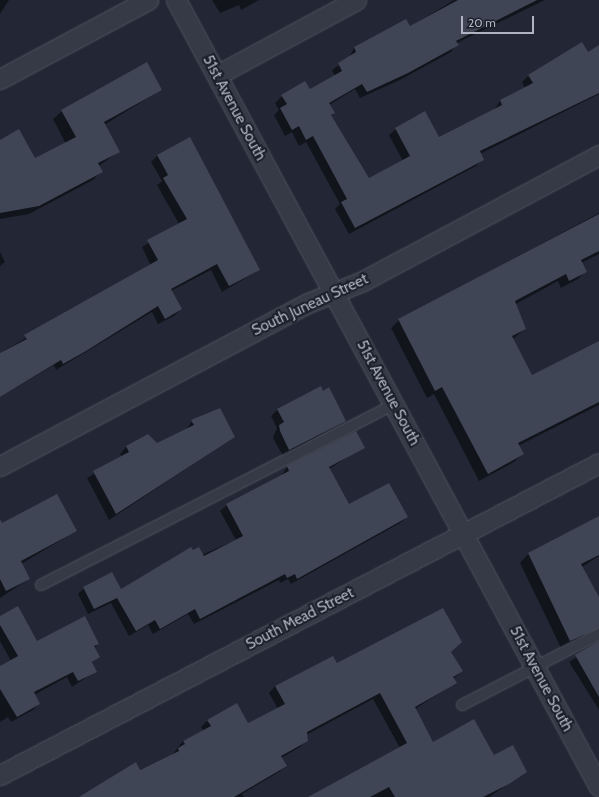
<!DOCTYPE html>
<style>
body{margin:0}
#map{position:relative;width:599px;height:797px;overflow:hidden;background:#232735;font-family:Cabin,sans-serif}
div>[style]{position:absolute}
.shadow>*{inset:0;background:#0007}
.building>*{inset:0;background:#3f4555}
.roads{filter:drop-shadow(0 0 1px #505460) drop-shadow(0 0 1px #505460)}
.service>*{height:10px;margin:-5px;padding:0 5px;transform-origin:5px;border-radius:5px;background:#363a46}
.minor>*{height:19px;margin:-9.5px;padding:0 9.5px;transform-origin:9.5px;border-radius:9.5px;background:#363a46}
span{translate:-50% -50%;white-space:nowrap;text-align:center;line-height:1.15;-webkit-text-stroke:4px #1b1f2a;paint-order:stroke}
.street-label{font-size:15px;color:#b0b4c2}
.scale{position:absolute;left:461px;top:16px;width:73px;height:18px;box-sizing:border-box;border:2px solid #b0b4c2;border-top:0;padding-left:5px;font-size:12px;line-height:14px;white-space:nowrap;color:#b0b4c2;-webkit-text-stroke:3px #1b1f2a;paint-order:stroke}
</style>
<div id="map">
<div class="shadow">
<div style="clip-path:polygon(0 0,9px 0,0 14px)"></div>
<div style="clip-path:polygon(212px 0,259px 0,241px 10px,239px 5px,220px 13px)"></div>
<div style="clip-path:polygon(454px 0,545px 0,457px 43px,451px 52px,400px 80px,360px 98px,355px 89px,329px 105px,334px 113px,331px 116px,368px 179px,403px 161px,389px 135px,396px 129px,438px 138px,494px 110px,500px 101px,525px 88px,522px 82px,529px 75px,582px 43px,587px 53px,599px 46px,599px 94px,480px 154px,483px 159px,476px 166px,349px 234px,335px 209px,340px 204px,306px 142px,299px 146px,292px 132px,285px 136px,274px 115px,279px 110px,275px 103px,282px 96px,309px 90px,335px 76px,332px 70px,349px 58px,354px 48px,406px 20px,410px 27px)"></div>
<div style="clip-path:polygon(161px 90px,104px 125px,118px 152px,99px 166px,101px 171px,93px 180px,29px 214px,0 219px,0 141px,35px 160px,66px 144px,53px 119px,62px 111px)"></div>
<div style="clip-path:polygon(158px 155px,259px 270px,222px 292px,211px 270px,171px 291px,181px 309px,174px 316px,158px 324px,152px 312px,56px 370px,54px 365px,0 397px,0 353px,151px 266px,142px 247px,179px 224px,157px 185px,162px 181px,151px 162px)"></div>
<div style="clip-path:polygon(599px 213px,599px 254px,581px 263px,586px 271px,578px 279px,561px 288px,558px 281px,516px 304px,525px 329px,513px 339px,531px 376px,599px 348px,599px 405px,518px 446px,522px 454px,514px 462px,479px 481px,434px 394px,427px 398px,391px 328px,399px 320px)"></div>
<div style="clip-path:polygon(0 252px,5px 262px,0 266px)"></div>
<div style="clip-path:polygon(278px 409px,345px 421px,283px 456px,273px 438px,277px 428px,271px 416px)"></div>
<div style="clip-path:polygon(192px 421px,234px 437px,109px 520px,87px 478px,122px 457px,120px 454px,126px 447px,148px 435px,157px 444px,186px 430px)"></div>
<div style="clip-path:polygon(355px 432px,363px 447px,329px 469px,348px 505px,407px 517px,400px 523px,291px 584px,288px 579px,280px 583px,279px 580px,194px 624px,188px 614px,153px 634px,148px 625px,129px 636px,111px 603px,88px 614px,78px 594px,84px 588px,121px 590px,236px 540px,220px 511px,227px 505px,282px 475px,287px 467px)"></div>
<div style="clip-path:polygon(599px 517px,599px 556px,582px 567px,599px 599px,595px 628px,562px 650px,520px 563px,528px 554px)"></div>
<div style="clip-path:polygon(0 525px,76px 531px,21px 564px,29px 579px,0 598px)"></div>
<div style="clip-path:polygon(0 617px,37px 642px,98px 644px,94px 648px,98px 657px,92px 663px,96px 671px,72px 687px,67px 677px,34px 695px,39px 704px,33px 710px,11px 722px,8px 717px,0 722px,0 667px,11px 661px,0 641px)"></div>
<div style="clip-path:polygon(599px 642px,599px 710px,569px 662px)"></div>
<div style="clip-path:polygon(450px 652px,462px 671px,453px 679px,455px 683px,415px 709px,433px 743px,493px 756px,526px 772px,489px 797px,310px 797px,400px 748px,373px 699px,306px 735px,307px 740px,300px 747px,281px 758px,286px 766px,279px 772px,242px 794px,244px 797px,80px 797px,172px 755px,183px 741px,204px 731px,201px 727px,208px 720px,248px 725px,278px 709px,269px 693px,275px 686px,336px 664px)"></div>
</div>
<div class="building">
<div style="clip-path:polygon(458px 0,537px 0,456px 41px,459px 45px,408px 73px,367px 92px,362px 84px,329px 103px,335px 113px,331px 115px,369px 178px,410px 156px,395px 128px,425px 111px,439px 137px,502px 105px,500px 100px,533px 83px,528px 75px,582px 42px,588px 52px,599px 45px,599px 93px,480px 151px,484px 160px,355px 228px,341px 202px,347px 199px,313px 136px,306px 140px,299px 126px,292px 130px,280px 108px,287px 104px,281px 95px,305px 81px,310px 89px,342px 71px,338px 63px,356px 52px,354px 47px,406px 19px,410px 26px)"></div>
<div style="clip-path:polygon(147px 62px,162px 90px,104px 122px,120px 152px,98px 163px,103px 172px,39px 206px,0 213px,0 140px,19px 129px,35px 158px,76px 137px,61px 110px)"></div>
<div style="clip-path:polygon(190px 137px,260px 270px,229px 286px,217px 264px,171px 289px,182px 309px,165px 319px,158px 306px,86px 351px,63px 364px,61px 360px,0 397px,0 353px,27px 339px,24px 335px,158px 260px,147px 240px,187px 219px,163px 178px,168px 175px,157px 155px)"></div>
<div style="clip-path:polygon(599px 214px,599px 251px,581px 260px,587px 272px,569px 281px,566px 274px,515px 301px,526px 329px,512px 336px,532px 375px,599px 341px,599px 402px,518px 443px,524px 454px,488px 474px,442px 387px,435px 391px,398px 319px)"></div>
<div style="clip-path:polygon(321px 386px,323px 391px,329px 387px,346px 421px,289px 450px,280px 431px,279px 425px,284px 422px,277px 409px)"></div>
<div style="clip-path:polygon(220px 408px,235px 437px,116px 514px,93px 471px,129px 452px,126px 446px,148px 434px,157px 443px,194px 425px,191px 420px)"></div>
<div style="clip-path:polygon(356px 431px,365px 448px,329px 467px,349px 504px,389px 483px,408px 517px,297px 579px,295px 574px,287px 578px,285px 574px,200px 619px,195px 609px,160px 629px,155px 620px,136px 631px,117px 598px,94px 609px,83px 587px,112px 572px,121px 589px,191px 547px,193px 550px,199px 547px,204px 556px,243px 536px,226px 504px,289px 471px,287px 466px)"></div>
<div style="clip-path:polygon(57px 494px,77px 531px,21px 561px,30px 579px,6px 591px,0 579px,0 519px,2px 523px)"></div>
<div style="clip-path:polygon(599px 516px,599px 555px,581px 564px,599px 597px,599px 628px,570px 641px,528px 553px)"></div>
<div style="clip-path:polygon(18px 606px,37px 641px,85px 616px,99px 644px,94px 646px,100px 657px,92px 662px,97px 672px,78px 681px,73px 672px,34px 692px,40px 704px,17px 717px,0 689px,0 666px,18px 656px,0 625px,0 616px)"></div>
<div style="clip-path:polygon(443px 608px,462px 642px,451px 652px,463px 671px,453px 677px,457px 683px,415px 707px,433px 742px,474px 719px,494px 755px,513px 745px,527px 772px,509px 784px,483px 797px,395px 797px,389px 787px,370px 797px,308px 797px,407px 743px,380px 693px,307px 732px,308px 741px,281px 756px,287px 766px,234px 797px,79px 797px,136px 762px,140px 770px,179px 751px,178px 748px,185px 744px,183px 741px,211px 726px,207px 720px,237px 703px,248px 723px,285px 704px,275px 686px,333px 656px,337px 663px)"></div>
<div style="clip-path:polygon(599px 641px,599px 697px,575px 655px)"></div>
</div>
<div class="roads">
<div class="service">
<div style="left:41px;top:585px;width:397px;rotate:-27.1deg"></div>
<div style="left:462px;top:705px;width:154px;rotate:-27.4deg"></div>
</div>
<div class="minor">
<div style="left:176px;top:0;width:893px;rotate:61.74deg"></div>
<div style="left:217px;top:75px;width:158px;rotate:-28.3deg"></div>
<div style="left:0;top:79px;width:168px;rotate:-28.1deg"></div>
<div style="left:0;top:466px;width:348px;rotate:-27.9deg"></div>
<div style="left:308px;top:303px;width:59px;rotate:-21.8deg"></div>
<div style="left:363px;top:281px;width:268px;rotate:-28.1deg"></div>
<div style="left:0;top:775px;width:675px;rotate:-27.51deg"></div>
</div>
</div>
<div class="street-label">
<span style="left:234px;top:108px;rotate:62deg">51st Avenue South</span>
<span style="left:310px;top:305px;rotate:-25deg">South Juneau Street</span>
<span style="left:388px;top:393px;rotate:62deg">51st Avenue South</span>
<span style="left:300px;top:619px;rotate:-27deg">South Mead Street</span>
<span style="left:541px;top:679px;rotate:62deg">51st Avenue South</span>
</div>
<div class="scale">20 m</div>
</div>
